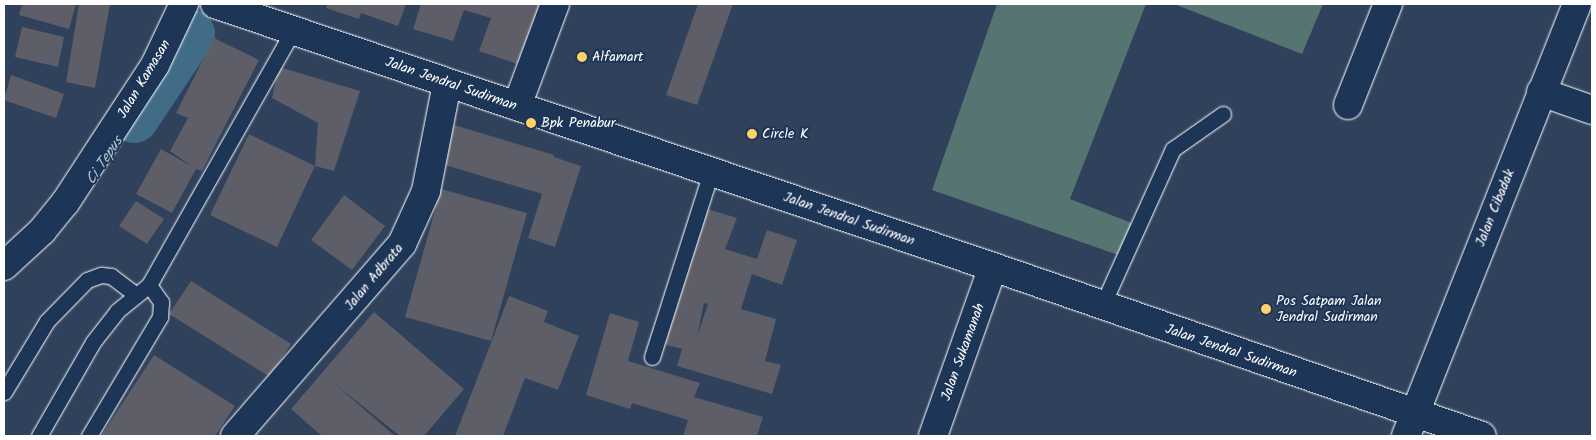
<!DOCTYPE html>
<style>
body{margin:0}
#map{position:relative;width:1596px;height:440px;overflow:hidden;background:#30415c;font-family:Kalam,sans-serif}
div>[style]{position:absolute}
.green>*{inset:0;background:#557472}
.river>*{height:50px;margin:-25px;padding:0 25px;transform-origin:25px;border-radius:25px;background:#416c88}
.building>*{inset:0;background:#5d5e67}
.roads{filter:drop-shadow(0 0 1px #fff) drop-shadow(0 0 1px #fff)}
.lane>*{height:15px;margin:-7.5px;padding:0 7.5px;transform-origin:7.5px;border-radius:7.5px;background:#1d3557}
.street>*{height:28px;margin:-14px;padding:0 14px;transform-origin:14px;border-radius:14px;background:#1d3557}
.secondary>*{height:28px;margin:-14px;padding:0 14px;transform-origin:14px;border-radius:14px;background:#1d3557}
.primary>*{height:28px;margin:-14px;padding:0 14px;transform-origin:14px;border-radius:14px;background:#1d3557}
.dots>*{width:14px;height:14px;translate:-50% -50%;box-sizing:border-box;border:2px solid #1d3557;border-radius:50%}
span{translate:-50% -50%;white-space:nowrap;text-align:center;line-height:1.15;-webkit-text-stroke:4px #1d3557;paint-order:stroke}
.poi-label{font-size:14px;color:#fff}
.left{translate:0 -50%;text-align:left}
.street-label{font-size:14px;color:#fff}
.water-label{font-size:15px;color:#b3c4cf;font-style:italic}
.frame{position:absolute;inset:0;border:5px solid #fff;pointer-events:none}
</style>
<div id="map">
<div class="green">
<div style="clip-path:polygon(997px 4px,1146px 4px,1070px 199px,1137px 225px,1124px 257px,932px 190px)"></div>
<div style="clip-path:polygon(1174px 4px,1323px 4px,1302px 54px)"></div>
</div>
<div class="river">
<div style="left:134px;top:118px;width:101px;rotate:-56.3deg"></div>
</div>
<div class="building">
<div style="clip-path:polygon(22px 4px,76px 4px,69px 29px,19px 15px)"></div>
<div style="clip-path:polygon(79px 4px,110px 4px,95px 88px,66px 82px)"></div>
<div style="clip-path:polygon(327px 4px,406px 4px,398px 26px,361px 13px,359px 19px,326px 8px)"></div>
<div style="clip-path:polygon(421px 4px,544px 4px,523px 66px,479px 51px,491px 18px,464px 10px,453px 41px,413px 29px)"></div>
<div style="clip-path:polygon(698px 4px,733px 4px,697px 105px,666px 95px)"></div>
<div style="clip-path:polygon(22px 27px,64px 37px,58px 67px,15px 57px)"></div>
<div style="clip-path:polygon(214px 38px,259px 60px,202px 171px,196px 169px,172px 213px,136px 194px,161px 149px,193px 167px,170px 151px,188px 118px,176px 113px)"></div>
<div style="clip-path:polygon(279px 67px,360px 91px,334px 171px,315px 166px,277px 247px,210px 215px,249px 134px,315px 166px,318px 123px,272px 98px)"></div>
<div style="clip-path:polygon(11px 75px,64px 94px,56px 118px,4px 100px)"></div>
<div style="clip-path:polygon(454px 125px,554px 155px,554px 157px,581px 166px,555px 247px,528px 238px,542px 194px,442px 164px)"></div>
<div style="clip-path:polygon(441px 189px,527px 213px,491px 341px,405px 317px)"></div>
<div style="clip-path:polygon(344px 195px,385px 226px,352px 270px,311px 240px)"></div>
<div style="clip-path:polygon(136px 201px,164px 219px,147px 244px,119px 226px)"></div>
<div style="clip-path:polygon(evenodd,704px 208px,737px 218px,725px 249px,757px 259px,767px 230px,797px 240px,782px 285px,752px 274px,741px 309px,776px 319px,765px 361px,781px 365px,772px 394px,677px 366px,682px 349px,663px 344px,704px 208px,704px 303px,708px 304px,697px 337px,704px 303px)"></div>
<div style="clip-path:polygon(191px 281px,291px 344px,270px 377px,169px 314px)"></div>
<div style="clip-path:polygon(509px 296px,548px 311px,544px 322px,579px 336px,558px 390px,525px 378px,503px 436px,455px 436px)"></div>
<div style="clip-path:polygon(1262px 302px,1273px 305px,1269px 316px,1259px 313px)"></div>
<div style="clip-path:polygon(374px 312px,464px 389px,424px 436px,400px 436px,335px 384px,395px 436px,322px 436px,291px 409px)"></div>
<div style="clip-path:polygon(610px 313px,639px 322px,628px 361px,700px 383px,694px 397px,763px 417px,757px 436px,683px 436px,688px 420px,632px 403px,630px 409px,586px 395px)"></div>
<div style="clip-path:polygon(154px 355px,235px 406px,215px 436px,101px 436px)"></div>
</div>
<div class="roads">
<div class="lane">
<div style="left:1102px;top:306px;width:172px;rotate:-65.7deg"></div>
<div style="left:1173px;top:149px;width:61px;rotate:-35deg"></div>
<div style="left:652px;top:357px;width:194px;rotate:-72.3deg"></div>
<div style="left:4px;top:392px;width:83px;rotate:-58.8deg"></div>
<div style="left:47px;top:321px;width:57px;rotate:-45.7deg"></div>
<div style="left:87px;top:280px;width:15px;rotate:-20deg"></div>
<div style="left:101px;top:275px;width:10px;rotate:6deg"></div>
<div style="left:111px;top:276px;width:31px;rotate:37deg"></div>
<div style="left:39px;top:436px;width:108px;rotate:-60.1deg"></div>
<div style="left:93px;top:342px;width:39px;rotate:-52deg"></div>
<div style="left:117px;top:311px;width:41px;rotate:-39.1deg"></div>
<div style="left:149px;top:285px;width:294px;rotate:-60.5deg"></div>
<div style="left:89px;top:436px;width:139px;rotate:-59.2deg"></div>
<div style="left:160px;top:317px;width:15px;rotate:-86deg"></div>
<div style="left:161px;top:302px;width:21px;rotate:-125deg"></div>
</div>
<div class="street">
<div style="left:1541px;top:92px;width:54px;rotate:19.4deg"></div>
<div style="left:1348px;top:105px;width:109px;rotate:-68.4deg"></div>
<div style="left:517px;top:106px;width:109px;rotate:-69.6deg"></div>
<div style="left:4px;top:266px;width:52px;rotate:-42.6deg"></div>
<div style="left:42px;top:231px;width:36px;rotate:-51deg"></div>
<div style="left:65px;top:203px;width:165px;rotate:-56.9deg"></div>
<div style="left:155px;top:65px;width:68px;rotate:-64.6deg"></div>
<div style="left:235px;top:436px;width:254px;rotate:-49deg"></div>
<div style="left:402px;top:244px;width:58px;rotate:-65.6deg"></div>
<div style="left:426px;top:191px;width:109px;rotate:-78.9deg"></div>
<div style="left:933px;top:436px;width:179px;rotate:-70.5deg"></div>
</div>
<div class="secondary">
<div style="left:1406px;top:436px;width:465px;rotate:-68.4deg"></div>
</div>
<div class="primary">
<div style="left:215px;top:4px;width:821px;rotate:18.68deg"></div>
<div style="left:993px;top:267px;width:517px;rotate:19.07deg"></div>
</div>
</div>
<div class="dots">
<div style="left:582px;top:57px;background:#ffd166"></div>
<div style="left:531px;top:123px;background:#ffd166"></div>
<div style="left:752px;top:134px;background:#ffd166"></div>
<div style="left:1266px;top:309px;background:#ffd166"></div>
</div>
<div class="poi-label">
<span class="left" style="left:592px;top:57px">Alfamart</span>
<span class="left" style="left:541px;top:123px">Bpk Penabur</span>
<span class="left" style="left:762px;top:134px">Circle K</span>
<span class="left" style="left:1276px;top:309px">Pos Satpam Jalan<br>Jendral Sudirman</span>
</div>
<div class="street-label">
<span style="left:144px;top:79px;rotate:-59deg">Jalan Kamasan</span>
<span style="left:451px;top:84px;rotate:19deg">Jalan Jendral Sudirman</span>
<span style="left:1495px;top:208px;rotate:-68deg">Jalan Cibadak</span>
<span style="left:849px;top:219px;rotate:19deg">Jalan Jendral Sudirman</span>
<span style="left:374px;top:277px;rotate:-50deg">Jalan Adbrata</span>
<span style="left:1231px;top:351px;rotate:19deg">Jalan Jendral Sudirman</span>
<span style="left:963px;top:352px;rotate:-70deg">Jalan Sukamanah</span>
</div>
<div class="water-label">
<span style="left:105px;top:161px;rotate:-56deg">Ci Tepus</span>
</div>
<div class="frame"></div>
</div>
